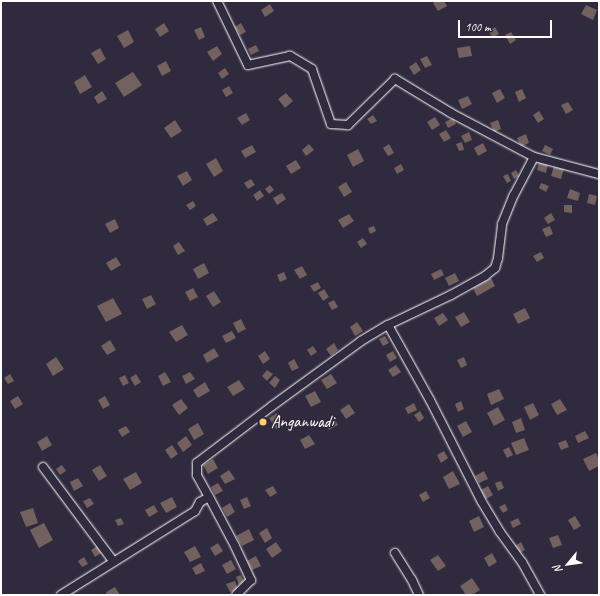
<!DOCTYPE html>
<style>
body{margin:0}
#map{position:relative;width:600px;height:596px;overflow:hidden;background:#2f2a3d;font-family:Caveat,sans-serif}
div>[style]{position:absolute}
.building>*{inset:0;background:#72615f}
.roads{filter:drop-shadow(0 0 1px #fff) drop-shadow(0 0 1px #fff)}
.minor>*{height:8px;margin:-4px;padding:0 4px;transform-origin:4px;border-radius:4px;background:#2f2a3d}
.dots>*{width:11px;height:11px;translate:-50% -50%;box-sizing:border-box;border:2px solid #2f2a3d;border-radius:50%}
span{translate:-50% -50%;white-space:nowrap;text-align:center;line-height:1.15;-webkit-text-stroke:3px #2f2a3d;paint-order:stroke}
.poi-label{font-size:17px;color:#fff}
.left{translate:0 -50%;text-align:left}
.frame{position:absolute;inset:0;border:2px solid #fff;pointer-events:none}
.north{position:absolute;left:548px;top:544px;width:40px;height:40px;-webkit-text-stroke:3px #2f2a3d;paint-order:stroke;rotate:241deg;font-size:11px;font-weight:700;line-height:16px;text-align:center;color:#fff}
.north::after{content:'';display:block;margin:auto;width:14px;height:18px;background:#fff;clip-path:polygon(50% 0,100% 100%,50% 72%,0 100%)}
.scale{position:absolute;left:458px;top:20px;width:94px;height:18px;box-sizing:border-box;border:2px solid #fff;border-top:0;padding-left:5px;font-size:12px;line-height:14px;white-space:nowrap;color:#fff;-webkit-text-stroke:3px #2f2a3d;paint-order:stroke}
</style>
<div id="map">
<div class="building">
<div style="clip-path:polygon(436px 1px,444px 1px,447px 6px,438px 11px,433px 3px)"></div>
<div style="clip-path:polygon(270px 4px,274px 11px,265px 17px,261px 10px)"></div>
<div style="clip-path:polygon(586px 5px,597px 10px,593px 20px,581px 14px)"></div>
<div style="clip-path:polygon(164px 23px,169px 31px,160px 37px,155px 29px)"></div>
<div style="clip-path:polygon(241px 23px,246px 32px,240px 35px,235px 27px)"></div>
<div style="clip-path:polygon(201px 27px,205px 37px,199px 40px,194px 30px)"></div>
<div style="clip-path:polygon(495px 27px,499px 34px,492px 38px,489px 31px)"></div>
<div style="clip-path:polygon(128px 30px,134px 42px,124px 48px,117px 36px)"></div>
<div style="clip-path:polygon(511px 32px,516px 40px,510px 44px,505px 35px)"></div>
<div style="clip-path:polygon(256px 45px,259px 51px,251px 55px,248px 49px)"></div>
<div style="clip-path:polygon(217px 46px,222px 54px,213px 61px,207px 52px)"></div>
<div style="clip-path:polygon(470px 46px,472px 56px,459px 58px,457px 48px)"></div>
<div style="clip-path:polygon(100px 48px,106px 59px,98px 64px,91px 53px)"></div>
<div style="clip-path:polygon(427px 56px,432px 65px,425px 68px,420px 59px)"></div>
<div style="clip-path:polygon(166px 61px,171px 71px,162px 76px,157px 66px)"></div>
<div style="clip-path:polygon(416px 62px,421px 70px,414px 75px,409px 67px)"></div>
<div style="clip-path:polygon(225px 68px,229px 74px,222px 79px,218px 73px)"></div>
<div style="clip-path:polygon(133px 72px,142px 85px,124px 97px,115px 83px)"></div>
<div style="clip-path:polygon(85px 75px,92px 87px,80px 94px,74px 82px)"></div>
<div style="clip-path:polygon(229px 86px,233px 93px,226px 97px,222px 90px)"></div>
<div style="clip-path:polygon(500px 89px,505px 98px,497px 103px,492px 93px)"></div>
<div style="clip-path:polygon(522px 89px,526px 98px,519px 102px,515px 92px)"></div>
<div style="clip-path:polygon(102px 91px,107px 99px,98px 104px,94px 97px)"></div>
<div style="clip-path:polygon(286px 93px,293px 101px,285px 108px,278px 99px)"></div>
<div style="clip-path:polygon(468px 96px,472px 104px,462px 109px,458px 100px)"></div>
<div style="clip-path:polygon(568px 102px,573px 110px,566px 114px,561px 105px)"></div>
<div style="clip-path:polygon(539px 111px,544px 119px,538px 123px,533px 115px)"></div>
<div style="clip-path:polygon(246px 113px,250px 120px,242px 125px,237px 118px)"></div>
<div style="clip-path:polygon(373px 115px,377px 121px,371px 124px,367px 119px)"></div>
<div style="clip-path:polygon(435px 117px,440px 125px,432px 130px,427px 122px)"></div>
<div style="clip-path:polygon(453px 118px,456px 124px,448px 128px,445px 122px)"></div>
<div style="clip-path:polygon(175px 120px,182px 131px,171px 138px,164px 128px)"></div>
<div style="clip-path:polygon(498px 120px,501px 129px,494px 132px,490px 123px)"></div>
<div style="clip-path:polygon(446px 130px,451px 138px,444px 142px,439px 134px)"></div>
<div style="clip-path:polygon(469px 132px,472px 140px,465px 143px,461px 136px)"></div>
<div style="clip-path:polygon(526px 134px,529px 143px,521px 147px,517px 138px)"></div>
<div style="clip-path:polygon(462px 142px,464px 150px,459px 151px,456px 144px)"></div>
<div style="clip-path:polygon(483px 143px,487px 151px,478px 156px,474px 148px)"></div>
<div style="clip-path:polygon(309px 144px,314px 150px,306px 156px,302px 150px)"></div>
<div style="clip-path:polygon(389px 144px,394px 153px,388px 156px,383px 148px)"></div>
<div style="clip-path:polygon(252px 145px,256px 152px,245px 158px,241px 151px)"></div>
<div style="clip-path:polygon(545px 145px,553px 149px,550px 155px,542px 151px)"></div>
<div style="clip-path:polygon(358px 149px,364px 161px,353px 167px,347px 155px)"></div>
<div style="clip-path:polygon(216px 158px,223px 171px,214px 177px,206px 164px)"></div>
<div style="clip-path:polygon(296px 160px,301px 168px,291px 174px,286px 166px)"></div>
<div style="clip-path:polygon(539px 162px,548px 164px,546px 173px,537px 170px)"></div>
<div style="clip-path:polygon(401px 164px,404px 170px,397px 174px,394px 168px)"></div>
<div style="clip-path:polygon(554px 166px,564px 169px,561px 179px,551px 176px)"></div>
<div style="clip-path:polygon(516px 170px,519px 176px,514px 179px,511px 173px)"></div>
<div style="clip-path:polygon(187px 171px,192px 180px,183px 186px,177px 176px)"></div>
<div style="clip-path:polygon(508px 174px,511px 181px,507px 183px,503px 176px)"></div>
<div style="clip-path:polygon(251px 179px,255px 185px,248px 189px,244px 183px)"></div>
<div style="clip-path:polygon(346px 182px,352px 192px,344px 197px,338px 187px)"></div>
<div style="clip-path:polygon(541px 183px,549px 186px,546px 192px,539px 188px)"></div>
<div style="clip-path:polygon(270px 185px,274px 190px,269px 194px,265px 189px)"></div>
<div style="clip-path:polygon(570px 189px,580px 193px,578px 201px,567px 198px)"></div>
<div style="clip-path:polygon(260px 190px,264px 196px,257px 201px,253px 195px)"></div>
<div style="clip-path:polygon(282px 193px,286px 199px,277px 205px,273px 198px)"></div>
<div style="clip-path:polygon(589px 194px,597px 196px,595px 205px,587px 203px)"></div>
<div style="clip-path:polygon(193px 201px,196px 206px,190px 210px,186px 205px)"></div>
<div style="clip-path:polygon(564px 205px,572px 205px,572px 213px,564px 212px)"></div>
<div style="clip-path:polygon(213px 213px,218px 220px,207px 226px,203px 219px)"></div>
<div style="clip-path:polygon(551px 213px,555px 220px,548px 224px,544px 218px)"></div>
<div style="clip-path:polygon(349px 214px,354px 221px,343px 228px,338px 220px)"></div>
<div style="clip-path:polygon(115px 219px,119px 228px,110px 233px,105px 224px)"></div>
<div style="clip-path:polygon(374px 226px,376px 231px,370px 234px,368px 228px)"></div>
<div style="clip-path:polygon(550px 226px,553px 234px,546px 237px,542px 229px)"></div>
<div style="clip-path:polygon(363px 238px,367px 244px,361px 248px,357px 242px)"></div>
<div style="clip-path:polygon(179px 242px,185px 251px,178px 255px,173px 246px)"></div>
<div style="clip-path:polygon(541px 252px,544px 258px,537px 262px,533px 256px)"></div>
<div style="clip-path:polygon(116px 257px,121px 265px,111px 271px,106px 263px)"></div>
<div style="clip-path:polygon(204px 263px,209px 273px,198px 279px,193px 269px)"></div>
<div style="clip-path:polygon(302px 266px,307px 275px,300px 279px,294px 270px)"></div>
<div style="clip-path:polygon(441px 269px,444px 275px,434px 280px,431px 274px)"></div>
<div style="clip-path:polygon(284px 272px,287px 279px,280px 282px,277px 275px)"></div>
<div style="clip-path:polygon(455px 273px,459px 281px,449px 286px,445px 278px)"></div>
<div style="clip-path:polygon(491px 278px,495px 286px,477px 296px,473px 288px)"></div>
<div style="clip-path:polygon(318px 282px,321px 288px,314px 292px,310px 286px)"></div>
<div style="clip-path:polygon(193px 288px,198px 297px,190px 301px,185px 292px)"></div>
<div style="clip-path:polygon(324px 289px,329px 297px,323px 301px,318px 293px)"></div>
<div style="clip-path:polygon(214px 291px,221px 302px,213px 307px,206px 296px)"></div>
<div style="clip-path:polygon(151px 295px,156px 304px,147px 309px,142px 299px)"></div>
<div style="clip-path:polygon(113px 298px,122px 314px,106px 322px,97px 306px)"></div>
<div style="clip-path:polygon(334px 300px,338px 307px,332px 310px,328px 303px)"></div>
<div style="clip-path:polygon(525px 308px,530px 318px,518px 324px,513px 314px)"></div>
<div style="clip-path:polygon(464px 312px,470px 322px,461px 327px,455px 317px)"></div>
<div style="clip-path:polygon(443px 313px,448px 320px,439px 326px,434px 318px)"></div>
<div style="clip-path:polygon(241px 319px,246px 329px,238px 333px,233px 323px)"></div>
<div style="clip-path:polygon(357px 322px,363px 331px,355px 336px,350px 327px)"></div>
<div style="clip-path:polygon(182px 325px,188px 335px,176px 342px,169px 332px)"></div>
<div style="clip-path:polygon(232px 331px,236px 338px,226px 343px,222px 336px)"></div>
<div style="clip-path:polygon(385px 336px,389px 343px,383px 346px,379px 339px)"></div>
<div style="clip-path:polygon(110px 340px,116px 350px,107px 355px,101px 346px)"></div>
<div style="clip-path:polygon(334px 343px,338px 350px,331px 356px,326px 349px)"></div>
<div style="clip-path:polygon(313px 346px,317px 352px,311px 356px,307px 350px)"></div>
<div style="clip-path:polygon(214px 348px,219px 356px,207px 363px,203px 355px)"></div>
<div style="clip-path:polygon(265px 351px,270px 359px,263px 364px,258px 356px)"></div>
<div style="clip-path:polygon(393px 351px,397px 358px,390px 362px,386px 355px)"></div>
<div style="clip-path:polygon(56px 357px,64px 369px,53px 376px,46px 364px)"></div>
<div style="clip-path:polygon(464px 357px,467px 365px,461px 368px,457px 360px)"></div>
<div style="clip-path:polygon(294px 359px,299px 368px,292px 371px,288px 363px)"></div>
<div style="clip-path:polygon(396px 365px,401px 372px,393px 377px,388px 370px)"></div>
<div style="clip-path:polygon(267px 370px,273px 374px,267px 381px,262px 376px)"></div>
<div style="clip-path:polygon(165px 372px,171px 382px,163px 386px,158px 376px)"></div>
<div style="clip-path:polygon(190px 372px,195px 379px,186px 384px,182px 376px)"></div>
<div style="clip-path:polygon(10px 374px,14px 381px,8px 384px,4px 378px)"></div>
<div style="clip-path:polygon(136px 374px,141px 382px,135px 386px,130px 378px)"></div>
<div style="clip-path:polygon(331px 374px,337px 383px,327px 389px,321px 380px)"></div>
<div style="clip-path:polygon(125px 375px,129px 383px,123px 386px,119px 378px)"></div>
<div style="clip-path:polygon(275px 376px,280px 380px,275px 388px,269px 383px)"></div>
<div style="clip-path:polygon(239px 380px,245px 389px,233px 396px,227px 387px)"></div>
<div style="clip-path:polygon(205px 382px,210px 391px,198px 398px,193px 390px)"></div>
<div style="clip-path:polygon(499px 389px,504px 399px,491px 405px,487px 394px)"></div>
<div style="clip-path:polygon(315px 391px,321px 402px,311px 407px,305px 396px)"></div>
<div style="clip-path:polygon(18px 396px,23px 404px,15px 409px,10px 401px)"></div>
<div style="clip-path:polygon(105px 396px,110px 405px,103px 409px,98px 400px)"></div>
<div style="clip-path:polygon(181px 399px,188px 408px,179px 415px,172px 405px)"></div>
<div style="clip-path:polygon(560px 399px,567px 410px,557px 415px,551px 404px)"></div>
<div style="clip-path:polygon(461px 401px,464px 409px,458px 412px,455px 404px)"></div>
<div style="clip-path:polygon(414px 403px,417px 410px,408px 414px,405px 408px)"></div>
<div style="clip-path:polygon(533px 403px,539px 415px,530px 420px,524px 407px)"></div>
<div style="clip-path:polygon(349px 404px,355px 413px,346px 419px,340px 410px)"></div>
<div style="clip-path:polygon(498px 407px,505px 420px,494px 426px,487px 413px)"></div>
<div style="clip-path:polygon(420px 411px,424px 418px,419px 422px,414px 415px)"></div>
<div style="clip-path:polygon(277px 413px,284px 424px,276px 429px,269px 418px)"></div>
<div style="clip-path:polygon(264px 417px,269px 423px,261px 426px,258px 421px)"></div>
<div style="clip-path:polygon(334px 418px,338px 425px,329px 430px,325px 423px)"></div>
<div style="clip-path:polygon(521px 418px,525px 430px,516px 433px,512px 422px)"></div>
<div style="clip-path:polygon(466px 421px,472px 432px,463px 437px,457px 426px)"></div>
<div style="clip-path:polygon(198px 423px,204px 434px,194px 440px,188px 429px)"></div>
<div style="clip-path:polygon(126px 426px,130px 432px,122px 437px,118px 430px)"></div>
<div style="clip-path:polygon(585px 431px,589px 438px,578px 443px,575px 436px)"></div>
<div style="clip-path:polygon(309px 435px,315px 444px,305px 449px,300px 440px)"></div>
<div style="clip-path:polygon(47px 436px,52px 445px,42px 451px,37px 442px)"></div>
<div style="clip-path:polygon(186px 436px,192px 445px,183px 452px,177px 443px)"></div>
<div style="clip-path:polygon(524px 438px,529px 450px,516px 455px,511px 443px)"></div>
<div style="clip-path:polygon(566px 440px,569px 447px,561px 450px,558px 443px)"></div>
<div style="clip-path:polygon(172px 445px,178px 454px,171px 459px,165px 450px)"></div>
<div style="clip-path:polygon(509px 447px,513px 455px,507px 458px,503px 450px)"></div>
<div style="clip-path:polygon(444px 451px,448px 458px,441px 463px,437px 455px)"></div>
<div style="clip-path:polygon(596px 453px,599px 460px,599px 466px,589px 471px,583px 459px)"></div>
<div style="clip-path:polygon(213px 459px,218px 468px,208px 474px,203px 465px)"></div>
<div style="clip-path:polygon(62px 465px,66px 471px,60px 475px,56px 469px)"></div>
<div style="clip-path:polygon(100px 465px,107px 476px,99px 481px,92px 470px)"></div>
<div style="clip-path:polygon(229px 470px,235px 479px,225px 484px,220px 476px)"></div>
<div style="clip-path:polygon(453px 471px,460px 484px,449px 489px,443px 477px)"></div>
<div style="clip-path:polygon(484px 471px,488px 479px,479px 483px,475px 476px)"></div>
<div style="clip-path:polygon(136px 472px,142px 483px,130px 490px,123px 479px)"></div>
<div style="clip-path:polygon(78px 478px,83px 486px,74px 491px,70px 482px)"></div>
<div style="clip-path:polygon(501px 481px,504px 488px,498px 491px,495px 483px)"></div>
<div style="clip-path:polygon(218px 483px,223px 491px,215px 495px,211px 487px)"></div>
<div style="clip-path:polygon(273px 486px,277px 493px,270px 497px,265px 490px)"></div>
<div style="clip-path:polygon(488px 486px,493px 495px,486px 499px,481px 490px)"></div>
<div style="clip-path:polygon(426px 491px,430px 498px,423px 502px,419px 495px)"></div>
<div style="clip-path:polygon(172px 497px,177px 507px,166px 513px,160px 503px)"></div>
<div style="clip-path:polygon(247px 497px,251px 506px,244px 509px,240px 500px)"></div>
<div style="clip-path:polygon(90px 498px,94px 504px,87px 508px,83px 501px)"></div>
<div style="clip-path:polygon(230px 503px,235px 512px,227px 517px,222px 508px)"></div>
<div style="clip-path:polygon(505px 504px,508px 510px,503px 513px,499px 507px)"></div>
<div style="clip-path:polygon(154px 505px,158px 512px,149px 517px,145px 510px)"></div>
<div style="clip-path:polygon(33px 508px,38px 523px,26px 527px,20px 512px)"></div>
<div style="clip-path:polygon(479px 516px,484px 527px,474px 532px,469px 521px)"></div>
<div style="clip-path:polygon(575px 516px,581px 526px,574px 530px,568px 520px)"></div>
<div style="clip-path:polygon(121px 518px,124px 524px,118px 526px,115px 520px)"></div>
<div style="clip-path:polygon(518px 518px,521px 524px,513px 528px,510px 522px)"></div>
<div style="clip-path:polygon(44px 523px,53px 540px,39px 548px,30px 530px)"></div>
<div style="clip-path:polygon(267px 528px,272px 538px,265px 543px,259px 533px)"></div>
<div style="clip-path:polygon(249px 529px,254px 540px,242px 546px,236px 536px)"></div>
<div style="clip-path:polygon(558px 535px,562px 545px,553px 548px,549px 538px)"></div>
<div style="clip-path:polygon(276px 542px,282px 551px,272px 558px,266px 549px)"></div>
<div style="clip-path:polygon(521px 542px,525px 550px,519px 553px,515px 546px)"></div>
<div style="clip-path:polygon(218px 543px,223px 551px,215px 556px,210px 548px)"></div>
<div style="clip-path:polygon(97px 546px,101px 553px,95px 557px,91px 550px)"></div>
<div style="clip-path:polygon(195px 546px,201px 557px,190px 562px,184px 552px)"></div>
<div style="clip-path:polygon(492px 553px,497px 562px,489px 567px,484px 558px)"></div>
<div style="clip-path:polygon(438px 555px,446px 566px,438px 571px,430px 560px)"></div>
<div style="clip-path:polygon(256px 556px,261px 566px,252px 570px,247px 561px)"></div>
<div style="clip-path:polygon(84px 557px,88px 564px,82px 567px,78px 561px)"></div>
<div style="clip-path:polygon(231px 560px,236px 569px,227px 574px,222px 565px)"></div>
<div style="clip-path:polygon(201px 563px,205px 571px,196px 575px,192px 568px)"></div>
<div style="clip-path:polygon(241px 575px,244px 582px,239px 585px,236px 577px)"></div>
<div style="clip-path:polygon(472px 578px,480px 590px,472px 595px,466px 595px,460px 586px)"></div>
<div style="clip-path:polygon(235px 581px,238px 589px,230px 592px,226px 584px)"></div>
<div style="clip-path:polygon(115px 587px,120px 595px,107px 595px,106px 592px)"></div>
</div>
<div class="roads">
<div class="minor">
<div style="left:534px;top:157px;width:67px;rotate:14.7deg"></div>
<div style="left:388px;top:325px;width:86px;rotate:60.8deg"></div>
<div style="left:430px;top:400px;width:114px;rotate:63deg"></div>
<div style="left:482px;top:502px;width:35px;rotate:59deg"></div>
<div style="left:500px;top:532px;width:37px;rotate:54deg"></div>
<div style="left:522px;top:562px;width:38px;rotate:61deg"></div>
<div style="left:43px;top:467px;width:117px;rotate:53.3deg"></div>
<div style="left:209px;top:497px;width:55px;rotate:62deg"></div>
<div style="left:235px;top:546px;width:38px;rotate:65deg"></div>
<div style="left:251px;top:580px;width:21px;rotate:135deg"></div>
<div style="left:395px;top:553px;width:32px;rotate:58deg"></div>
<div style="left:412px;top:580px;width:17px;rotate:65deg"></div>
<div style="left:61px;top:595px;width:158px;rotate:-32.1deg"></div>
<div style="left:195px;top:511px;width:10px;rotate:-61deg"></div>
<div style="left:200px;top:502px;width:10px;rotate:-29deg"></div>
<div style="left:209px;top:497px;width:25px;rotate:-119deg"></div>
<div style="left:197px;top:475px;width:12px;rotate:-90deg"></div>
<div style="left:197px;top:463px;width:94px;rotate:-37.2deg"></div>
<div style="left:272px;top:406px;width:110px;rotate:-36.1deg"></div>
<div style="left:361px;top:341px;width:31px;rotate:-31deg"></div>
<div style="left:388px;top:325px;width:70px;rotate:-25.5deg"></div>
<div style="left:451px;top:295px;width:39px;rotate:-29deg"></div>
<div style="left:485px;top:276px;width:13px;rotate:-39deg"></div>
<div style="left:495px;top:268px;width:10px;rotate:-73deg"></div>
<div style="left:498px;top:258px;width:34px;rotate:-83deg"></div>
<div style="left:502px;top:224px;width:31px;rotate:-68deg"></div>
<div style="left:514px;top:195px;width:43px;rotate:-62.2deg"></div>
<div style="left:534px;top:157px;width:94px;rotate:-152.1deg"></div>
<div style="left:451px;top:113px;width:66px;rotate:-148.7deg"></div>
<div style="left:395px;top:79px;width:66px;rotate:135.6deg"></div>
<div style="left:348px;top:125px;width:17px;rotate:-177deg"></div>
<div style="left:331px;top:124px;width:58px;rotate:-109.1deg"></div>
<div style="left:312px;top:69px;width:26px;rotate:-149deg"></div>
<div style="left:290px;top:56px;width:43px;rotate:167.9deg"></div>
<div style="left:248px;top:65px;width:71px;rotate:-115.8deg"></div>
</div>
</div>
<div class="dots">
<div style="left:263px;top:422px;background:#ffd166"></div>
</div>
<div class="poi-label">
<span class="left" style="left:271px;top:422px">Anganwadi</span>
</div>
<div class="frame"></div>
<div class="north">N</div>
<div class="scale">100 m</div>
</div>
